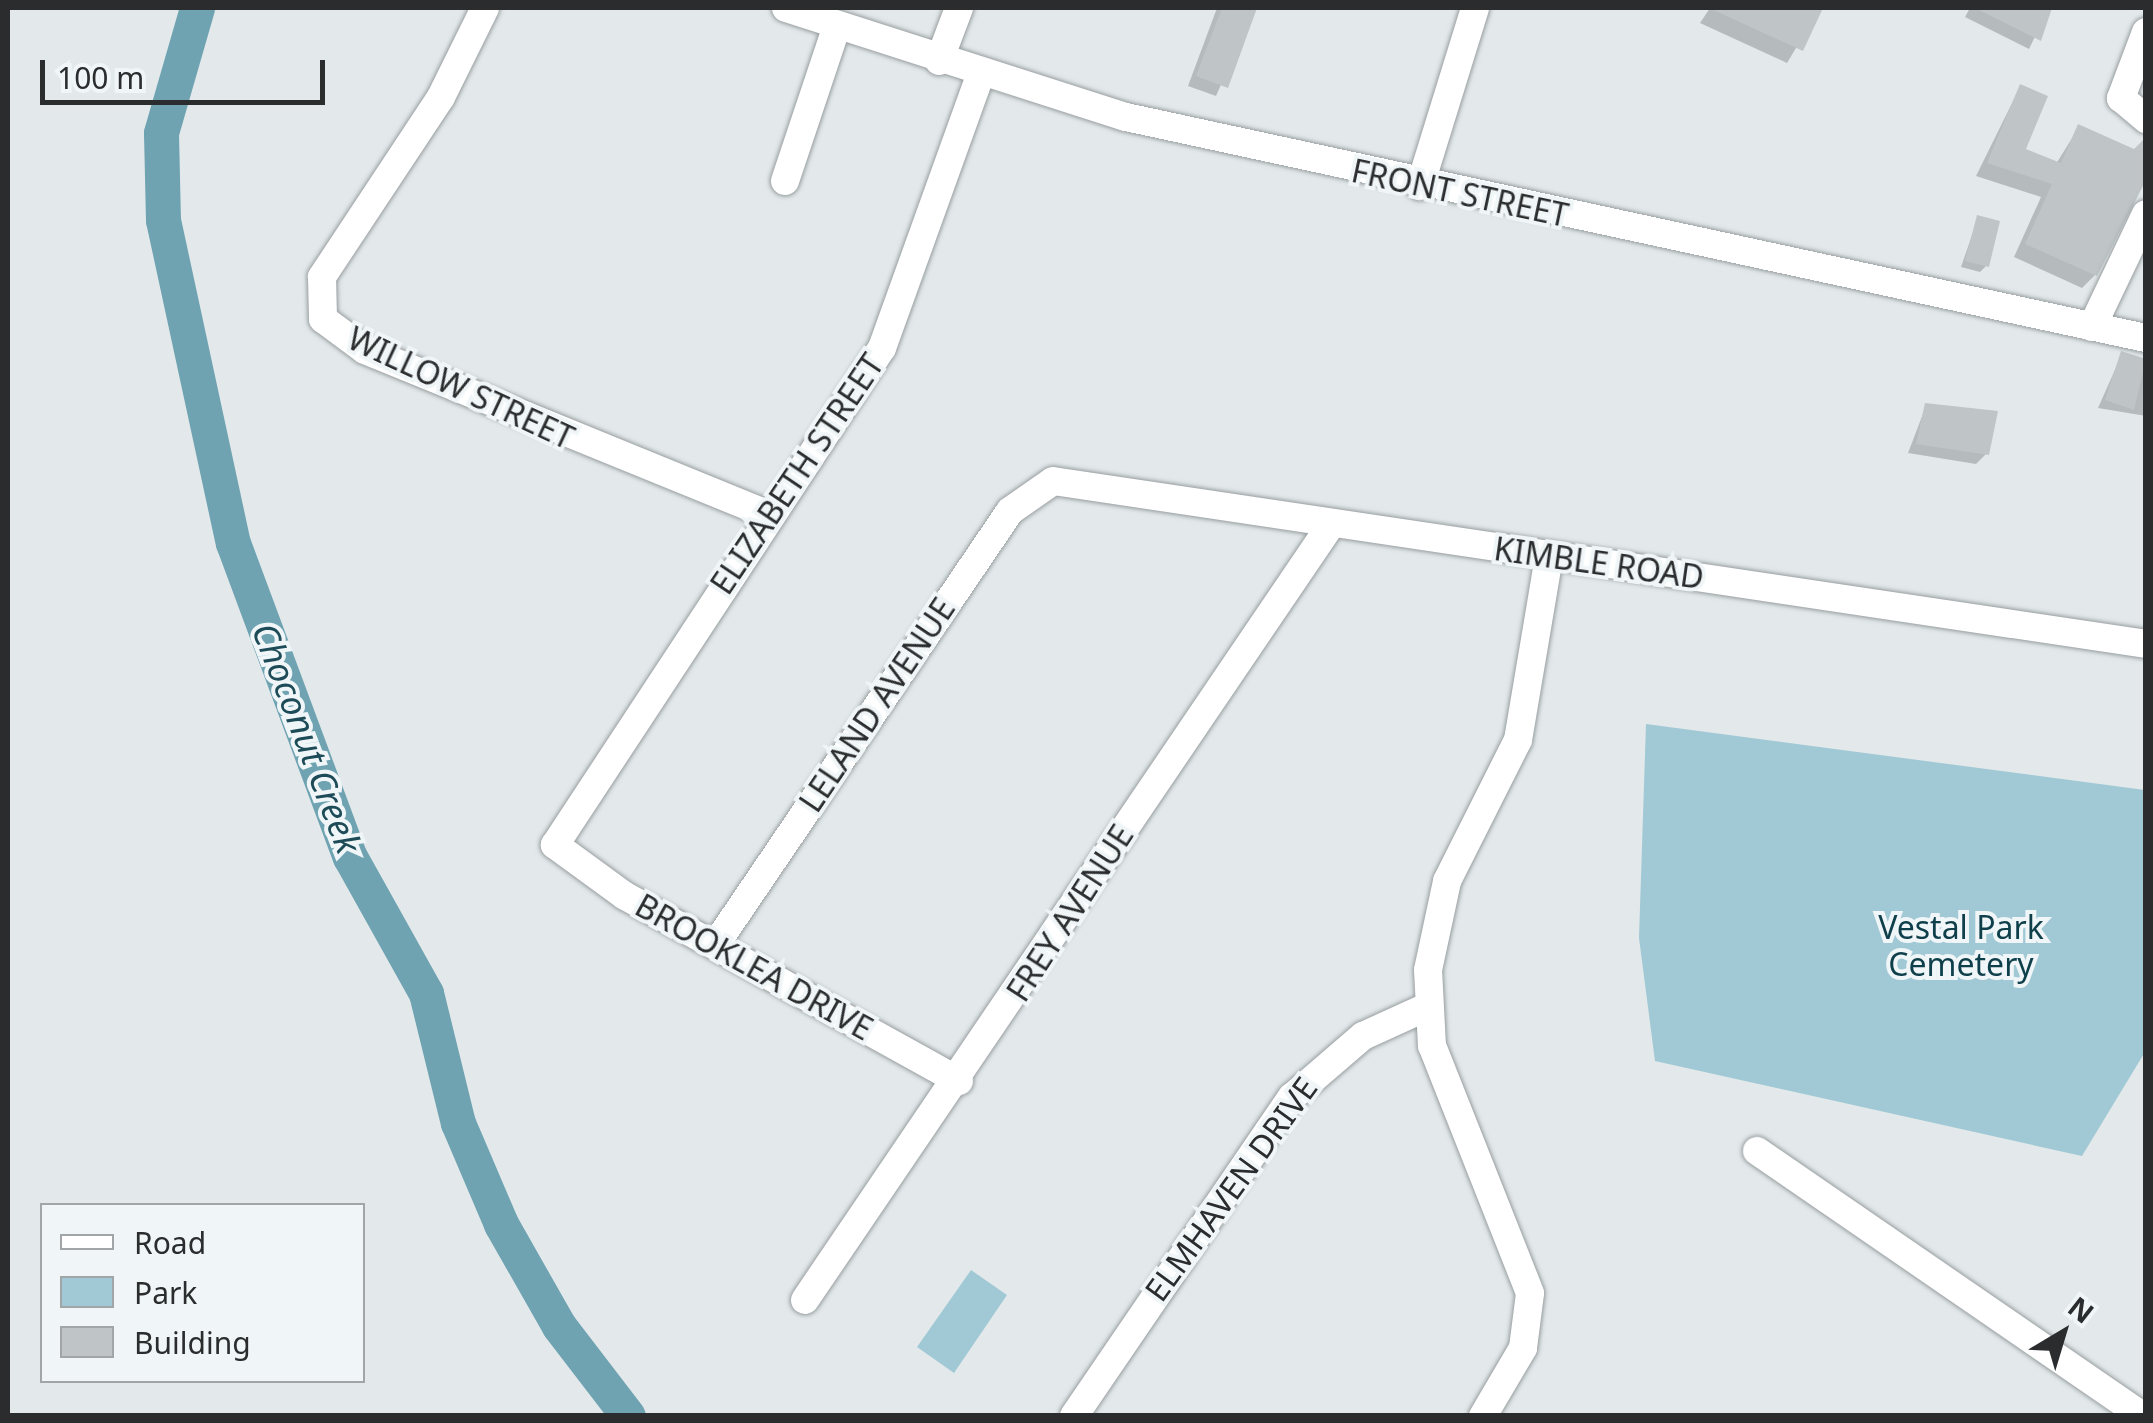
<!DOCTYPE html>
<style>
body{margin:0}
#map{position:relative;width:2153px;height:1423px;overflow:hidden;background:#e3e9eb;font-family:"Noto Sans",sans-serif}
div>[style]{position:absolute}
.green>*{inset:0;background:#a1c9d5}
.shadow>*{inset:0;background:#0003}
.river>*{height:35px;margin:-17.5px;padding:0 17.5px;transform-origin:17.5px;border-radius:17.5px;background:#6fa3b2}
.building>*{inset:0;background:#bfc5c7}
.roads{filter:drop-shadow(0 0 2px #989ea0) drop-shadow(0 0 2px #989ea0)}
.minor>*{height:28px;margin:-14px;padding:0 14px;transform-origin:14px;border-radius:14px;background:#fff}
span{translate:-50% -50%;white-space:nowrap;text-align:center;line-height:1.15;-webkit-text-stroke:8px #f0f6f8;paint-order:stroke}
.street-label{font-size:32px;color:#2a2c2d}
.park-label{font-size:32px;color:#0e3f4a}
.water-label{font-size:35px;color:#1d4b57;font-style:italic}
.frame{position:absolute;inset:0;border:10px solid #2a2c2d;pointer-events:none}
.legend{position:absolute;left:40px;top:1203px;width:325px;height:180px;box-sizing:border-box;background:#f0f6f8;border:2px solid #a1a5a7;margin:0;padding:12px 18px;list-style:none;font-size:30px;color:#2a2c2d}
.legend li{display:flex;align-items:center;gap:20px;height:50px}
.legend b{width:50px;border:2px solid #a1a5a7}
.north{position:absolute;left:2013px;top:1283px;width:100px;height:100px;-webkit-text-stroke:8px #f0f6f8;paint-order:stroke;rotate:38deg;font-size:28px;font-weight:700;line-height:40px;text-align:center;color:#2a2c2d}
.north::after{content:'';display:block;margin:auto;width:35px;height:45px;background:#2a2c2d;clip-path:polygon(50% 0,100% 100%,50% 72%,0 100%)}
.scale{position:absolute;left:40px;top:60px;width:285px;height:45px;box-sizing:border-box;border:5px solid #2a2c2d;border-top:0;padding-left:12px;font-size:30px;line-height:35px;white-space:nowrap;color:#2a2c2d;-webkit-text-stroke:8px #f0f6f8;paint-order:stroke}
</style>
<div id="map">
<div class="green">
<div style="clip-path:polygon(1646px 724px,2145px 790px,2145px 1052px,2082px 1156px,1655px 1061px,1639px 938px)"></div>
<div style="clip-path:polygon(971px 1270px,1007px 1295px,954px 1373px,917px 1347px)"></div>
</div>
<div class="shadow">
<div style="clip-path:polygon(1217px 8px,1255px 8px,1216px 96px,1188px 86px)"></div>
<div style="clip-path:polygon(1710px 8px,1820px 8px,1787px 63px,1700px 23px)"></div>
<div style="clip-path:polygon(1970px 8px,2049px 8px,2029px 49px,1965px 17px)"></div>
<div style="clip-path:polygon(2020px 87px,2022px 150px,2056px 164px,2079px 127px,2095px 275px,2082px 288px,2014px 257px,2041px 197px,1976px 176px)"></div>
<div style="clip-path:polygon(1978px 218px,1986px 266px,1980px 272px,1961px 267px)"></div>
<div style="clip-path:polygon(2122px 354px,2146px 362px,2146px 416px,2098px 408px)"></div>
<div style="clip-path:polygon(1926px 406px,1986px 454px,1976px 464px,1908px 453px)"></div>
</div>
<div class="river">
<div style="left:197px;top:8px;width:130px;rotate:106.1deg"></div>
<div style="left:161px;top:133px;width:87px;rotate:88.7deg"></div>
<div style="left:163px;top:220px;width:330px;rotate:77.8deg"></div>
<div style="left:233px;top:543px;width:335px;rotate:69.6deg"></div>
<div style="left:350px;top:857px;width:156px;rotate:60.8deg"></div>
<div style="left:426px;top:993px;width:134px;rotate:76.2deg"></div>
<div style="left:458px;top:1123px;width:110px;rotate:66.9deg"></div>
<div style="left:501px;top:1224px;width:117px;rotate:60.4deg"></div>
<div style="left:559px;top:1326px;width:113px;rotate:52.5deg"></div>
</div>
<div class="building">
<div style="clip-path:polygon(1222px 8px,1257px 8px,1228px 88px,1196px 76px)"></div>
<div style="clip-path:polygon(1709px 8px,1823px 8px,1803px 51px)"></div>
<div style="clip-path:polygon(1975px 8px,2052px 8px,2041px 41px)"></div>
<div style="clip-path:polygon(2020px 84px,2048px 96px,2026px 149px,2061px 163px,2078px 124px,2134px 149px,2146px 137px,2146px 180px,2097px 276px,2025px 244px,2052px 184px,1987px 163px)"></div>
<div style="clip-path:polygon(1977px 215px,2000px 221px,1989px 267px,1965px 261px)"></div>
<div style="clip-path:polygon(2121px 351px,2146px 359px,2134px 410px,2105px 400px)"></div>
<div style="clip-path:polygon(1925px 403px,1998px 411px,1989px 455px,1916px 444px)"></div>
</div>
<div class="roads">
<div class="minor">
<div style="left:485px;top:8px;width:99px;rotate:116.3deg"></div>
<div style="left:441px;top:97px;width:216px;rotate:123.5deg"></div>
<div style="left:322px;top:277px;width:42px;rotate:88.6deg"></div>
<div style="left:323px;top:319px;width:52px;rotate:36.4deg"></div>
<div style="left:365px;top:350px;width:437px;rotate:22.2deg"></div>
<div style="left:786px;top:8px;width:357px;rotate:17.8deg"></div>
<div style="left:1126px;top:117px;width:1044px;rotate:12.23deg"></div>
<div style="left:2146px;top:32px;width:71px;rotate:110.7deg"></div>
<div style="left:2121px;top:98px;width:33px;rotate:40deg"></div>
<div style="left:939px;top:61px;width:57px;rotate:-69.3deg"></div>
<div style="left:785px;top:181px;width:163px;rotate:-71.5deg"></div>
<div style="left:1420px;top:186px;width:186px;rotate:-72.8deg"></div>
<div style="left:2092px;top:327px;width:125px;rotate:-64.5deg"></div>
<div style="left:716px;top:944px;width:523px;rotate:-55.82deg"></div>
<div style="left:1010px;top:511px;width:52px;rotate:-34.9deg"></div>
<div style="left:1053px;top:481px;width:1105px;rotate:8.48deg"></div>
<div style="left:959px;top:1081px;width:382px;rotate:-151deg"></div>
<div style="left:625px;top:896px;width:87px;rotate:-143.9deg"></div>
<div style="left:555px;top:845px;width:595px;rotate:-56.66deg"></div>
<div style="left:882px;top:348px;width:292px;rotate:-70.2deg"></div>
<div style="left:1757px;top:1151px;width:467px;rotate:34.5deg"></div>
<div style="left:805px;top:1300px;width:939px;rotate:-55.85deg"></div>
<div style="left:1074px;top:1416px;width:386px;rotate:-55.7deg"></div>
<div style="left:1292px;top:1097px;width:94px;rotate:-40.7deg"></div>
<div style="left:1363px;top:1036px;width:70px;rotate:-24.4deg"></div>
<div style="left:1483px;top:1416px;width:79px;rotate:-59.5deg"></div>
<div style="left:1523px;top:1348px;width:55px;rotate:-82.7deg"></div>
<div style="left:1530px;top:1293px;width:266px;rotate:-111.6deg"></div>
<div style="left:1432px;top:1046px;width:76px;rotate:-93deg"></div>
<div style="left:1428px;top:970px;width:91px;rotate:-77.9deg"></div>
<div style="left:1447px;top:881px;width:158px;rotate:-63.3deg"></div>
<div style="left:1518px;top:740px;width:187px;rotate:-80.4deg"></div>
</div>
</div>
<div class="street-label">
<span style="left:1460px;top:193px;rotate:12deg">FRONT STREET</span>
<span style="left:461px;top:388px;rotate:25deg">WILLOW STREET</span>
<span style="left:797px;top:474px;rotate:-56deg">ELIZABETH STREET</span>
<span style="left:1599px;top:563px;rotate:8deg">KIMBLE ROAD</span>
<span style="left:877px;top:705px;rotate:-56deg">LELAND AVENUE</span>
<span style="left:1070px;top:913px;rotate:-57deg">FREY AVENUE</span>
<span style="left:754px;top:967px;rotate:29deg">BROOKLEA DRIVE</span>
<span style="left:1231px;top:1189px;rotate:-54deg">ELMHAVEN DRIVE</span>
</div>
<div class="park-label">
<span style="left:1961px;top:946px">Vestal Park<br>Cemetery</span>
</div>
<div class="water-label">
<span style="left:307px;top:738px;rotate:69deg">Choconut Creek</span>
</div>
<div class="frame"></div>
<ul class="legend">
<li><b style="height:12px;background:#fff"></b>Road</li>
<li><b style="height:28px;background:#a1c9d5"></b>Park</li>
<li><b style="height:28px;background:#bfc5c7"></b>Building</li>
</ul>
<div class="north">N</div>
<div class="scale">100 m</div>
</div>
